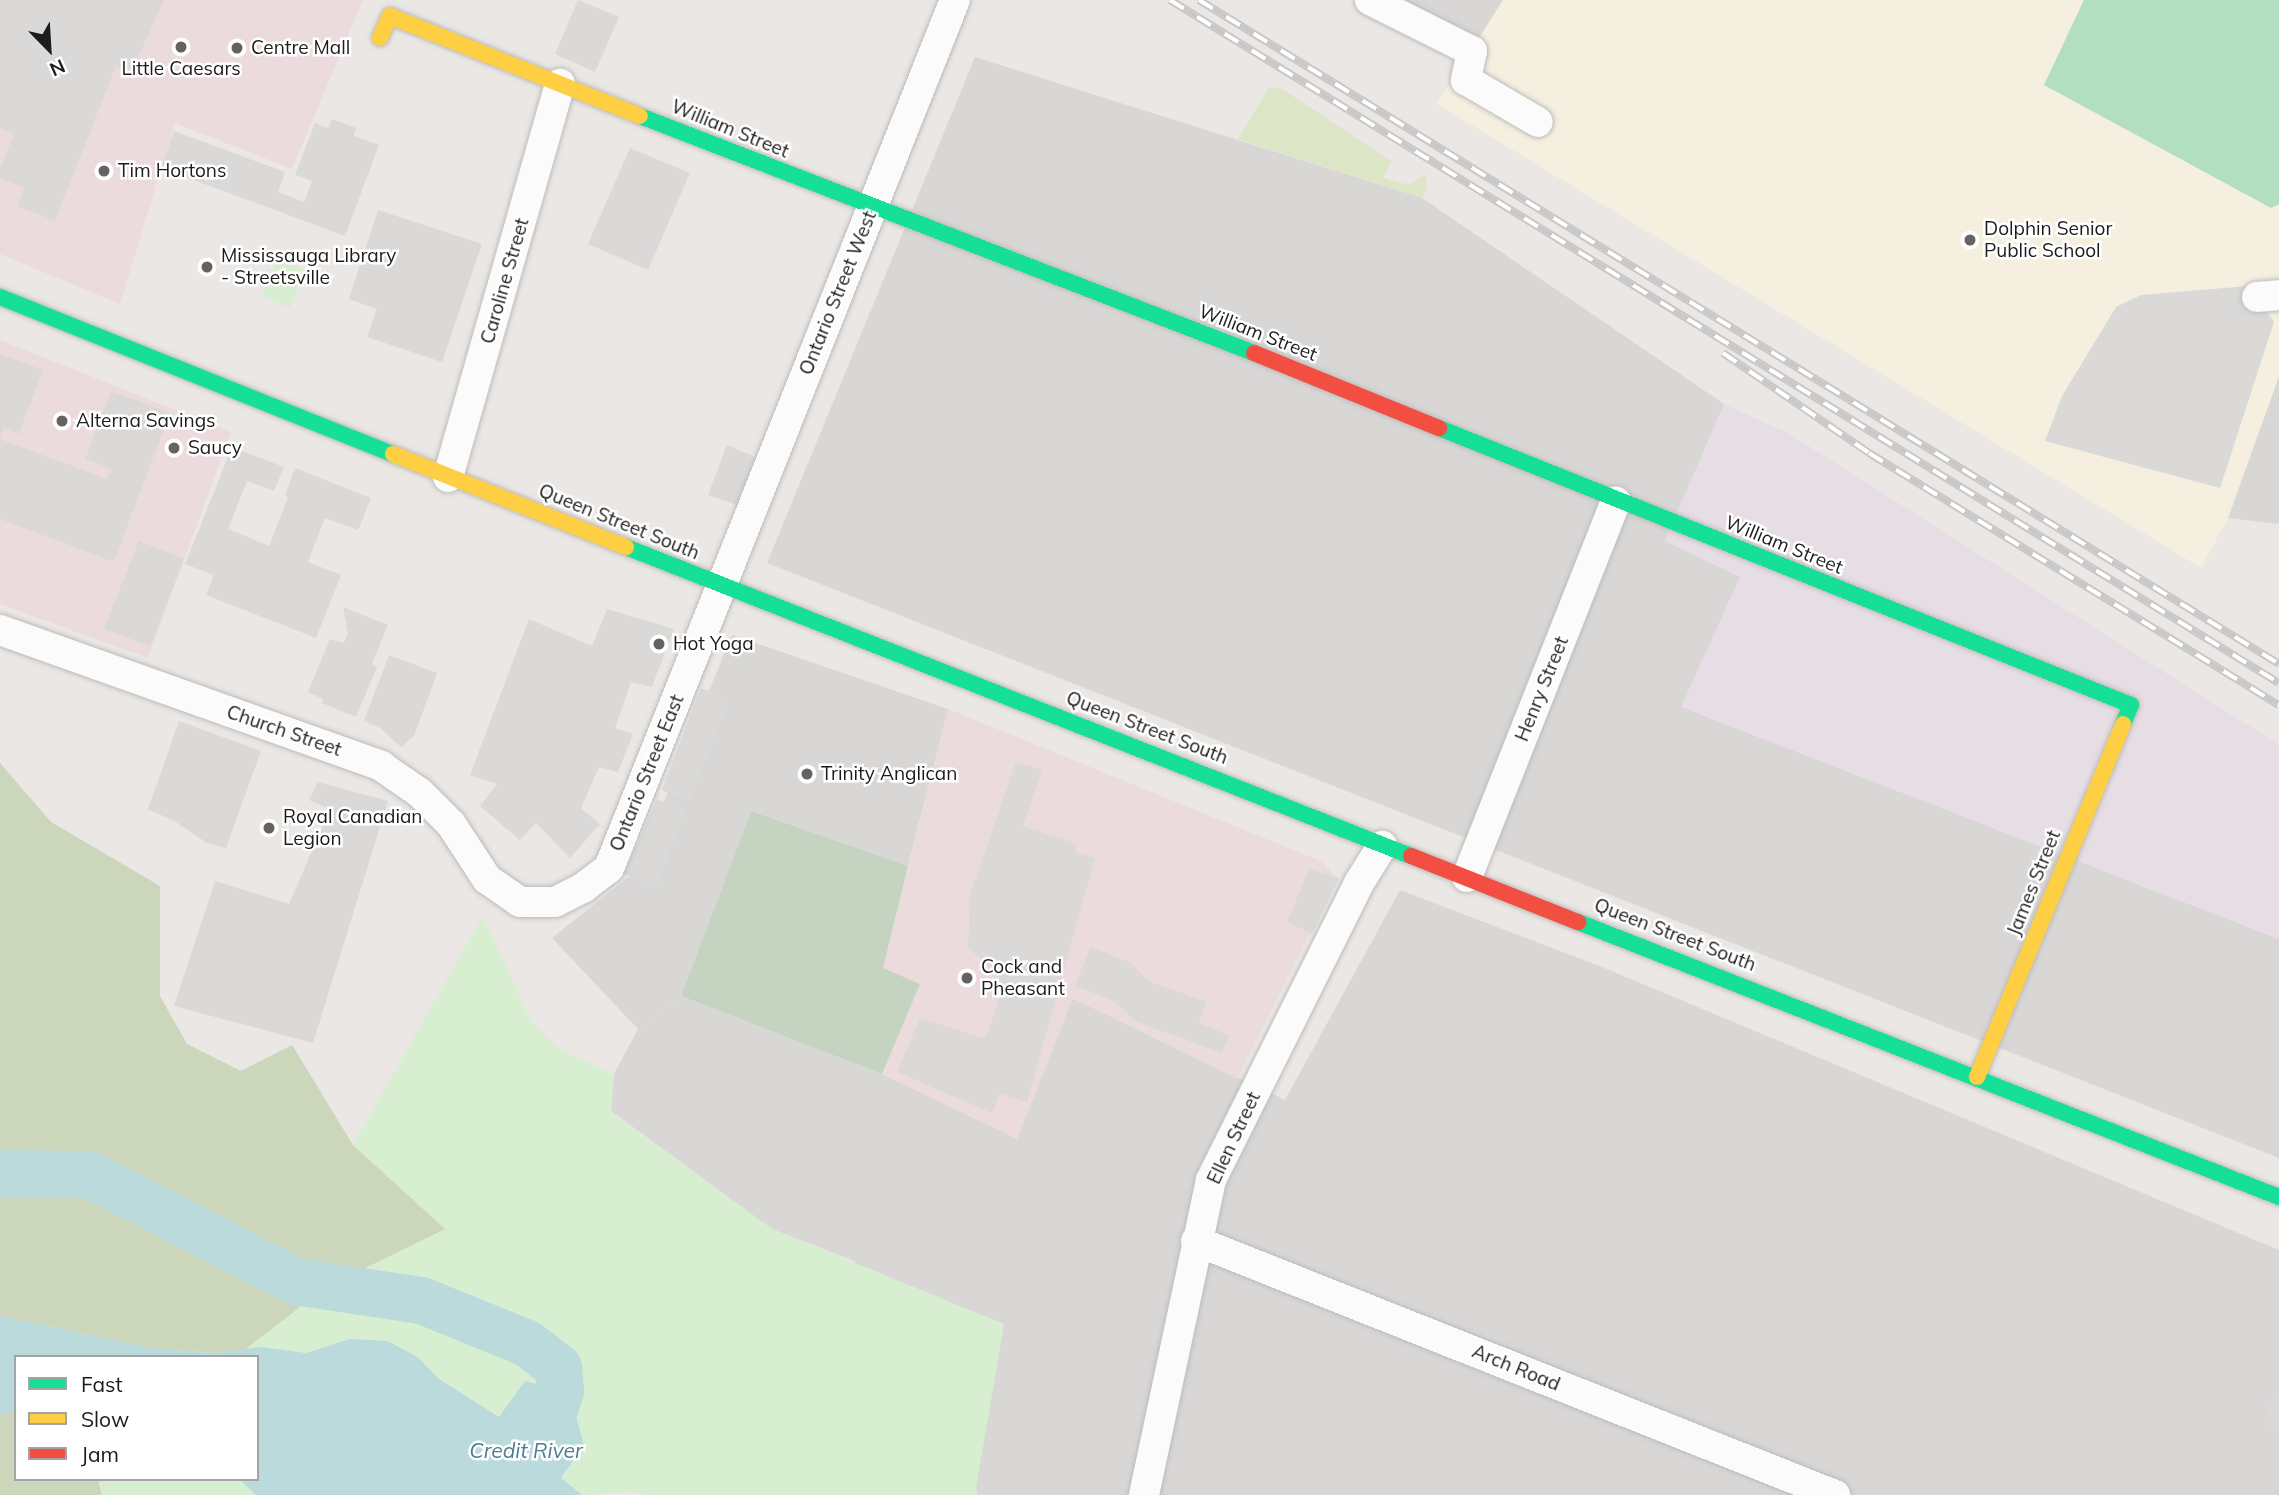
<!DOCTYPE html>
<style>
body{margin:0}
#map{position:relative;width:2279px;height:1495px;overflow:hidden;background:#eae7e4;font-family:Mulish,sans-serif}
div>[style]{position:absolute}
.residential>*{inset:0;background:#d9d7d6}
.commercial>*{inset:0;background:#ebdbdc}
.industrial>*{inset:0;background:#e7dde5}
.education>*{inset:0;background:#f4efdf}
.religious>*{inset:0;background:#d8d7d6}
.grass>*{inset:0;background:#dce5c5}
.forest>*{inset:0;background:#cbd6bb}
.cemetery>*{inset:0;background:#c5d3c1}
.park>*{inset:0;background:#d7eed1}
.pitch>*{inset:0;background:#b2dec2}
.parking>*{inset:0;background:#dad9d8}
.water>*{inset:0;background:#badadb}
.river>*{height:47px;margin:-23.5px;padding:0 23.5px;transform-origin:23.5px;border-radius:23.5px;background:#badadb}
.roads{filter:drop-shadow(0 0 2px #bdbcbb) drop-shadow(0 0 2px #bdbcbb)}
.street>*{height:30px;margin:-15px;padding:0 15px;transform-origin:15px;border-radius:15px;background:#fcfbfb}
.fast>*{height:16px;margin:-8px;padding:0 8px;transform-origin:8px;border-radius:8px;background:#16e098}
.slow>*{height:16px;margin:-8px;padding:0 8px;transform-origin:8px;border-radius:8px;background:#ffcf43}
.jam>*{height:16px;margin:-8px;padding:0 8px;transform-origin:8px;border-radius:8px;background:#f24e42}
.rail>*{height:8px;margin-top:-4px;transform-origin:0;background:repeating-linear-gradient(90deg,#fff 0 16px,#c9c8c8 0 32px);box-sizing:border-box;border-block:2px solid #c9c8c8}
.dots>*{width:19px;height:19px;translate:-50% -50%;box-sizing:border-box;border:4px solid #fff;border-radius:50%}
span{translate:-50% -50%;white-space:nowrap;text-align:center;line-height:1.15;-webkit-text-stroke:5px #fff;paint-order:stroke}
.poi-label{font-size:19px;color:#1c1c1c}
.left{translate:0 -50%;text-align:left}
.street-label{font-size:19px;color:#1c1c1c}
.water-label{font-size:21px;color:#4b7d94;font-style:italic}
.legend{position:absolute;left:14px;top:1355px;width:245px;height:126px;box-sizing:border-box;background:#fff;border:2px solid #a4a4a4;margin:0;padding:9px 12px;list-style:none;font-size:21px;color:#1c1c1c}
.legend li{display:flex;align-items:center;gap:14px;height:35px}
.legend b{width:35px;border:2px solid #a4a4a4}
.north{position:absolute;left:14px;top:14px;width:70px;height:70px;-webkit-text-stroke:5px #fff;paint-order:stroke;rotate:156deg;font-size:19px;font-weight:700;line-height:28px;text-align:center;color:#1c1c1c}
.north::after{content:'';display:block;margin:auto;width:24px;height:32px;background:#1c1c1c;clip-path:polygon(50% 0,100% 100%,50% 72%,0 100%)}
</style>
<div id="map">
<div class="residential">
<div style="clip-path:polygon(1381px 0,1503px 0,1472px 51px)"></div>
<div style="clip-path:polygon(975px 57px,1422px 198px,1724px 404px,1665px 541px,1741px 577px,1682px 707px,2279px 939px,2279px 1158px,767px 563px)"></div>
<div style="clip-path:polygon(2279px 376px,2279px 524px,2228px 518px)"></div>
<div style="clip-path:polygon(1400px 890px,1602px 967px,2279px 1250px,2279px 1495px,978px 1495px,854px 1261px,772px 1229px,611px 1111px,614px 1074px,638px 1029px,681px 996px,882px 1074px,1016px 1138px,1072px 998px,1285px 1100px)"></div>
</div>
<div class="commercial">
<div style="clip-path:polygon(0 0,363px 0,292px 169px,175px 123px,120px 304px,0 254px)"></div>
<div style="clip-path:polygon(0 340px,231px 432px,148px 658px,0 604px)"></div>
<div style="clip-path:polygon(948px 709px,1323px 862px,1337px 879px,1237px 1079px,1073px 998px,1017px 1139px,882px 1074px,920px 984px,883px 968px)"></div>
</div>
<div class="industrial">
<div style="clip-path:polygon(1724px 404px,1788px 433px,2279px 745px,2279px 939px,1681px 707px,1740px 577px,1665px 541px)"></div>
</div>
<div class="education">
<div style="clip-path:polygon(1503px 0,2279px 0,2279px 376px,2228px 518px,2201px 568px,1437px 104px)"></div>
</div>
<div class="religious">
<div style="clip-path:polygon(732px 635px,948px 709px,908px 866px,751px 811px,681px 996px,638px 1029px,552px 938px,635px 872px)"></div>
</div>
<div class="grass">
<div style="clip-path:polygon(1279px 87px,1391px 161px,1383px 178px,1409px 185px,1425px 174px,1427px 188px,1422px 198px,1238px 139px,1268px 89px)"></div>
</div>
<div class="forest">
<div style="clip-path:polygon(0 763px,51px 822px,160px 886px,160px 996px,187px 1044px,241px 1071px,292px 1045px,353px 1145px,446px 1229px,325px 1288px,246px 1349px,213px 1353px,151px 1348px,0 1316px)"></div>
<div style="clip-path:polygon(0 1414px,16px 1414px,16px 1479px,98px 1479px,102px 1495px,0 1495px)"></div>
</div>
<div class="cemetery">
<div style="clip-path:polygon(751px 811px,908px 866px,883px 968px,920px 984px,882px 1074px,681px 996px)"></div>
</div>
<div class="park">
<div style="clip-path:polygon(278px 259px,305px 270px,290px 308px,262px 296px)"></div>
<div style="clip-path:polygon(483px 916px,531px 1021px,560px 1050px,614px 1074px,611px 1112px,772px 1229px,1004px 1324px,976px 1488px,978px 1495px,651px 1495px,631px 1492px,582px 1495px,561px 1478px,499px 1417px,439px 1379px,418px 1357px,350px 1339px,306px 1353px,262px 1347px,246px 1349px,325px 1288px,445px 1229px,353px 1145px)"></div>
<div style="clip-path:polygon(98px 1479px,239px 1479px,256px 1495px,102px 1495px)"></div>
</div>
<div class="pitch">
<div style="clip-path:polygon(2084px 0,2279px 0,2279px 204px,2271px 208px,2044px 85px)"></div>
</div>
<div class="parking">
<div style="clip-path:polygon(0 0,164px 0,132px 71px,116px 66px,55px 221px,17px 206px,24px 188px,0 178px,0 169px,14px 134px,0 128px)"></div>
<div style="clip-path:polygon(578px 0,619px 17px,595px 72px,555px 54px)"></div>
<div style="clip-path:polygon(332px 119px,356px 128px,354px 136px,379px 145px,345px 236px,161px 168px,174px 131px,285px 172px,278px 192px,304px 202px,312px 181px,295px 175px,315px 123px,328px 128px)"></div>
<div style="clip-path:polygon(630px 148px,690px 173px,648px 270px,588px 244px)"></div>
<div style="clip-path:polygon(378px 210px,482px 244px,442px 362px,367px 337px,377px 309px,349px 299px)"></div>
<div style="clip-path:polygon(2248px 286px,2274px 322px,2220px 488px,2045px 441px,2062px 396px,2116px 307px,2141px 295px)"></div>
<div style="clip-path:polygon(0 354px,43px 370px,19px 434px,4px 428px,0 437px)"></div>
<div style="clip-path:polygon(111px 391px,170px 413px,114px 562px,0 519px,0 439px,107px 479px,111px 469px,85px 459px)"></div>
<div style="clip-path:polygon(727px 445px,755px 457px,737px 505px,708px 495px)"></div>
<div style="clip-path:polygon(232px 447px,284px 467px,274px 491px,247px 481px,228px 529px,269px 546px,288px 498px,285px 495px,295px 468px,371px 498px,358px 530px,325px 518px,308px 562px,341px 575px,316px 638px,206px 595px,214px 575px,185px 564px)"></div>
<div style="clip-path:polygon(139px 541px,184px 559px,150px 646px,104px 629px)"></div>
<div style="clip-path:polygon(343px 607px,388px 625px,372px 664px,377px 667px,356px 717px,322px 703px,323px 699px,308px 692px,330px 639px,344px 643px,348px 633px)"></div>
<div style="clip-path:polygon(607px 609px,674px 629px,652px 687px,631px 682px,615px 728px,633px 734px,618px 772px,599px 767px,581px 808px,600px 824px,570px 858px,536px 823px,520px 840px,480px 806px,497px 784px,470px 775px,529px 619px,592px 646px)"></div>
<div style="clip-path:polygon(389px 655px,437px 673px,414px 736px,401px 747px,380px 728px,364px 721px)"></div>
<div style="clip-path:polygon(701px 688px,730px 699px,689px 802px,662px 790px)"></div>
<div style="clip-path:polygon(179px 721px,261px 751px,226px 848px,207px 843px,176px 822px,148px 809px)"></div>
<div style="clip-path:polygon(1016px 762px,1042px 770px,1023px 826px,1078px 844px,1076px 853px,1095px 858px,1027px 1102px,1000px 1094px,992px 1113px,897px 1072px,920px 1018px,985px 1039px,1003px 988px,993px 969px,968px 948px,970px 895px)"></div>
<div style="clip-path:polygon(318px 782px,388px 801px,313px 1043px,174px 1006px,215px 881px,289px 904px,330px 809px,309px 800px)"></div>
<div style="clip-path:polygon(657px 799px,686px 810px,656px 887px,624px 874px)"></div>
<div style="clip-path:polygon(1309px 869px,1339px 878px,1312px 934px,1287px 922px)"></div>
<div style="clip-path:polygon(1090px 947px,1129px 962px,1149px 981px,1206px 1002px,1199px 1023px,1229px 1035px,1222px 1053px,1134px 1021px,1114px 1001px,1075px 986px)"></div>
<div style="clip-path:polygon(2279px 1385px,2279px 1431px,2262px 1423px)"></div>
</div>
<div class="water">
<div style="clip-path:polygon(0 1316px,151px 1348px,213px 1353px,261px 1347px,306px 1353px,350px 1339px,387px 1341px,418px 1357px,439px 1379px,499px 1417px,525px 1381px,560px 1390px,576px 1417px,584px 1445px,561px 1478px,582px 1495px,256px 1495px,239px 1479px,257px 1479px,257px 1357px,16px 1357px,16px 1414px,0 1414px)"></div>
</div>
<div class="river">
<div style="left:0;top:1173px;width:89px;rotate:0.6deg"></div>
<div style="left:89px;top:1174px;width:232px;rotate:27.4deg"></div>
<div style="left:295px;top:1281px;width:127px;rotate:8.6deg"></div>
<div style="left:421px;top:1300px;width:114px;rotate:22.1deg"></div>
<div style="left:527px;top:1343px;width:39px;rotate:38deg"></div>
<div style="left:558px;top:1367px;width:23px;rotate:85deg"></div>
<div style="left:560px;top:1390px;width:110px;rotate:107.4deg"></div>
</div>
<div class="roads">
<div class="street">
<div style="left:1370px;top:0;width:114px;rotate:26.6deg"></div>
<div style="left:1472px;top:51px;width:30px;rotate:102deg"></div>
<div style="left:1466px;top:80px;width:83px;rotate:30.3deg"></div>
<div style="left:2257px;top:297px;width:22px;rotate:-5deg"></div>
<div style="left:448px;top:477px;width:409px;rotate:-74.1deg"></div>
<div style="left:0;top:630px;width:405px;rotate:19.6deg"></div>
<div style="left:381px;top:766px;width:47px;rotate:34.7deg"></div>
<div style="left:420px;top:793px;width:44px;rotate:45deg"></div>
<div style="left:451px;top:824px;width:66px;rotate:56.8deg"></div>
<div style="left:487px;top:879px;width:40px;rotate:34.9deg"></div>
<div style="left:520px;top:902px;width:35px"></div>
<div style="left:555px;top:902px;width:33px;rotate:-27deg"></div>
<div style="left:584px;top:887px;width:31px;rotate:-37deg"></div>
<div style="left:609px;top:868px;width:934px;rotate:-68.27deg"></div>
<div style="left:1467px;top:877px;width:404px;rotate:-68.4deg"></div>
<div style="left:1196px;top:1241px;width:688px;rotate:21.68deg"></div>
<div style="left:1144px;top:1495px;width:322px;rotate:-78deg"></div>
<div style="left:1211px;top:1180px;width:332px;rotate:-63.5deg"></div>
<div style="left:1359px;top:883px;width:44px;rotate:-58.1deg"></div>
</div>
<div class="fast">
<div style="left:640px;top:116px;width:658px;rotate:21.11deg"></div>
<div style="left:0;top:297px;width:423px;rotate:21.8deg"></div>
<div style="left:1439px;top:428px;width:745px;rotate:21.82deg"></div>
<div style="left:2131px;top:705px;width:21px;rotate:113deg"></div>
<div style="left:626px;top:547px;width:844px;rotate:21.49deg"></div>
<div style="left:1578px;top:922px;width:753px;rotate:21.42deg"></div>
</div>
<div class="slow">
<div style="left:380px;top:38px;width:24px;rotate:-66deg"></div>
<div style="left:390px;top:16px;width:269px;rotate:21.8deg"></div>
<div style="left:393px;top:454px;width:251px;rotate:21.8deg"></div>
<div style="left:1977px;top:1077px;width:382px;rotate:-67.5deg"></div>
</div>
<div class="jam">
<div style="left:1254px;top:353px;width:200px;rotate:22.1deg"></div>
<div style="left:1411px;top:856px;width:180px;rotate:21.6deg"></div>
</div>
</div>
<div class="rail">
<div style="left:1170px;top:0;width:1302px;rotate:31.63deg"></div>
<div style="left:1199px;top:0;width:1268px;rotate:31.58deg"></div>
<div style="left:1723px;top:353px;width:177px;rotate:34.4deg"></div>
<div style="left:1869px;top:453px;width:481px;rotate:31.6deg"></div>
</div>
<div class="dots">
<div style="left:181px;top:47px;background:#646362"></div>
<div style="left:237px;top:48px;background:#646362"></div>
<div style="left:104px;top:171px;background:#646362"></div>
<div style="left:1970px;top:240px;background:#646362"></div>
<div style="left:207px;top:267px;background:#646362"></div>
<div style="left:62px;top:421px;background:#646362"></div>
<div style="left:174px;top:448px;background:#646362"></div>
<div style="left:659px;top:644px;background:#646362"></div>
<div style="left:807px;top:774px;background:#646362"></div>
<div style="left:269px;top:828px;background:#646362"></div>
<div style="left:967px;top:978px;background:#646362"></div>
</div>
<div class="poi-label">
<span class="left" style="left:251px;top:48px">Centre Mall</span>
<span style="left:181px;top:69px">Little Caesars</span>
<span class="left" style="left:118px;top:171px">Tim Hortons</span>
<span class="left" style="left:1984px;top:240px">Dolphin Senior<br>Public School</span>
<span class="left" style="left:221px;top:267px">Mississauga Library<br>- Streetsville</span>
<span class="left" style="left:76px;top:421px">Alterna Savings</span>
<span class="left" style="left:188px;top:448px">Saucy</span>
<span class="left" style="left:673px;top:644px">Hot Yoga</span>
<span class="left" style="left:821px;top:774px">Trinity Anglican</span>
<span class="left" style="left:283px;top:828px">Royal Canadian<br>Legion</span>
<span class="left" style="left:981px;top:978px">Cock and<br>Pheasant</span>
</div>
<div class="street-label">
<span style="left:730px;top:129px;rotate:22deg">William Street</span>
<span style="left:505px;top:281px;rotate:-74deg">Caroline Street</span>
<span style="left:838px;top:293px;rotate:-68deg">Ontario Street West</span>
<span style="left:1258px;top:333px;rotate:21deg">William Street</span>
<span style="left:619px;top:522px;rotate:22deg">Queen Street South</span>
<span style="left:1784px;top:545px;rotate:22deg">William Street</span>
<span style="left:1542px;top:689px;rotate:-68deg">Henry Street</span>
<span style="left:1147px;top:728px;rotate:21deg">Queen Street South</span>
<span style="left:284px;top:731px;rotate:19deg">Church Street</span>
<span style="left:647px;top:773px;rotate:-68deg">Ontario Street East</span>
<span style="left:2034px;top:883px;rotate:-68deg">James Street</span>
<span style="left:1675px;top:935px;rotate:21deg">Queen Street South</span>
<span style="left:1234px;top:1138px;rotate:-65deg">Ellen Street</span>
<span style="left:1516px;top:1368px;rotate:22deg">Arch Road</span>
</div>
<div class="water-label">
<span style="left:526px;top:1450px">Credit River</span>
</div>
<ul class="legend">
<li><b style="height:9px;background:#16e098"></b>Fast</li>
<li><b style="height:9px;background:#ffcf43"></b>Slow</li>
<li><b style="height:9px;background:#f24e42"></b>Jam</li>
</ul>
<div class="north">N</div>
</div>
